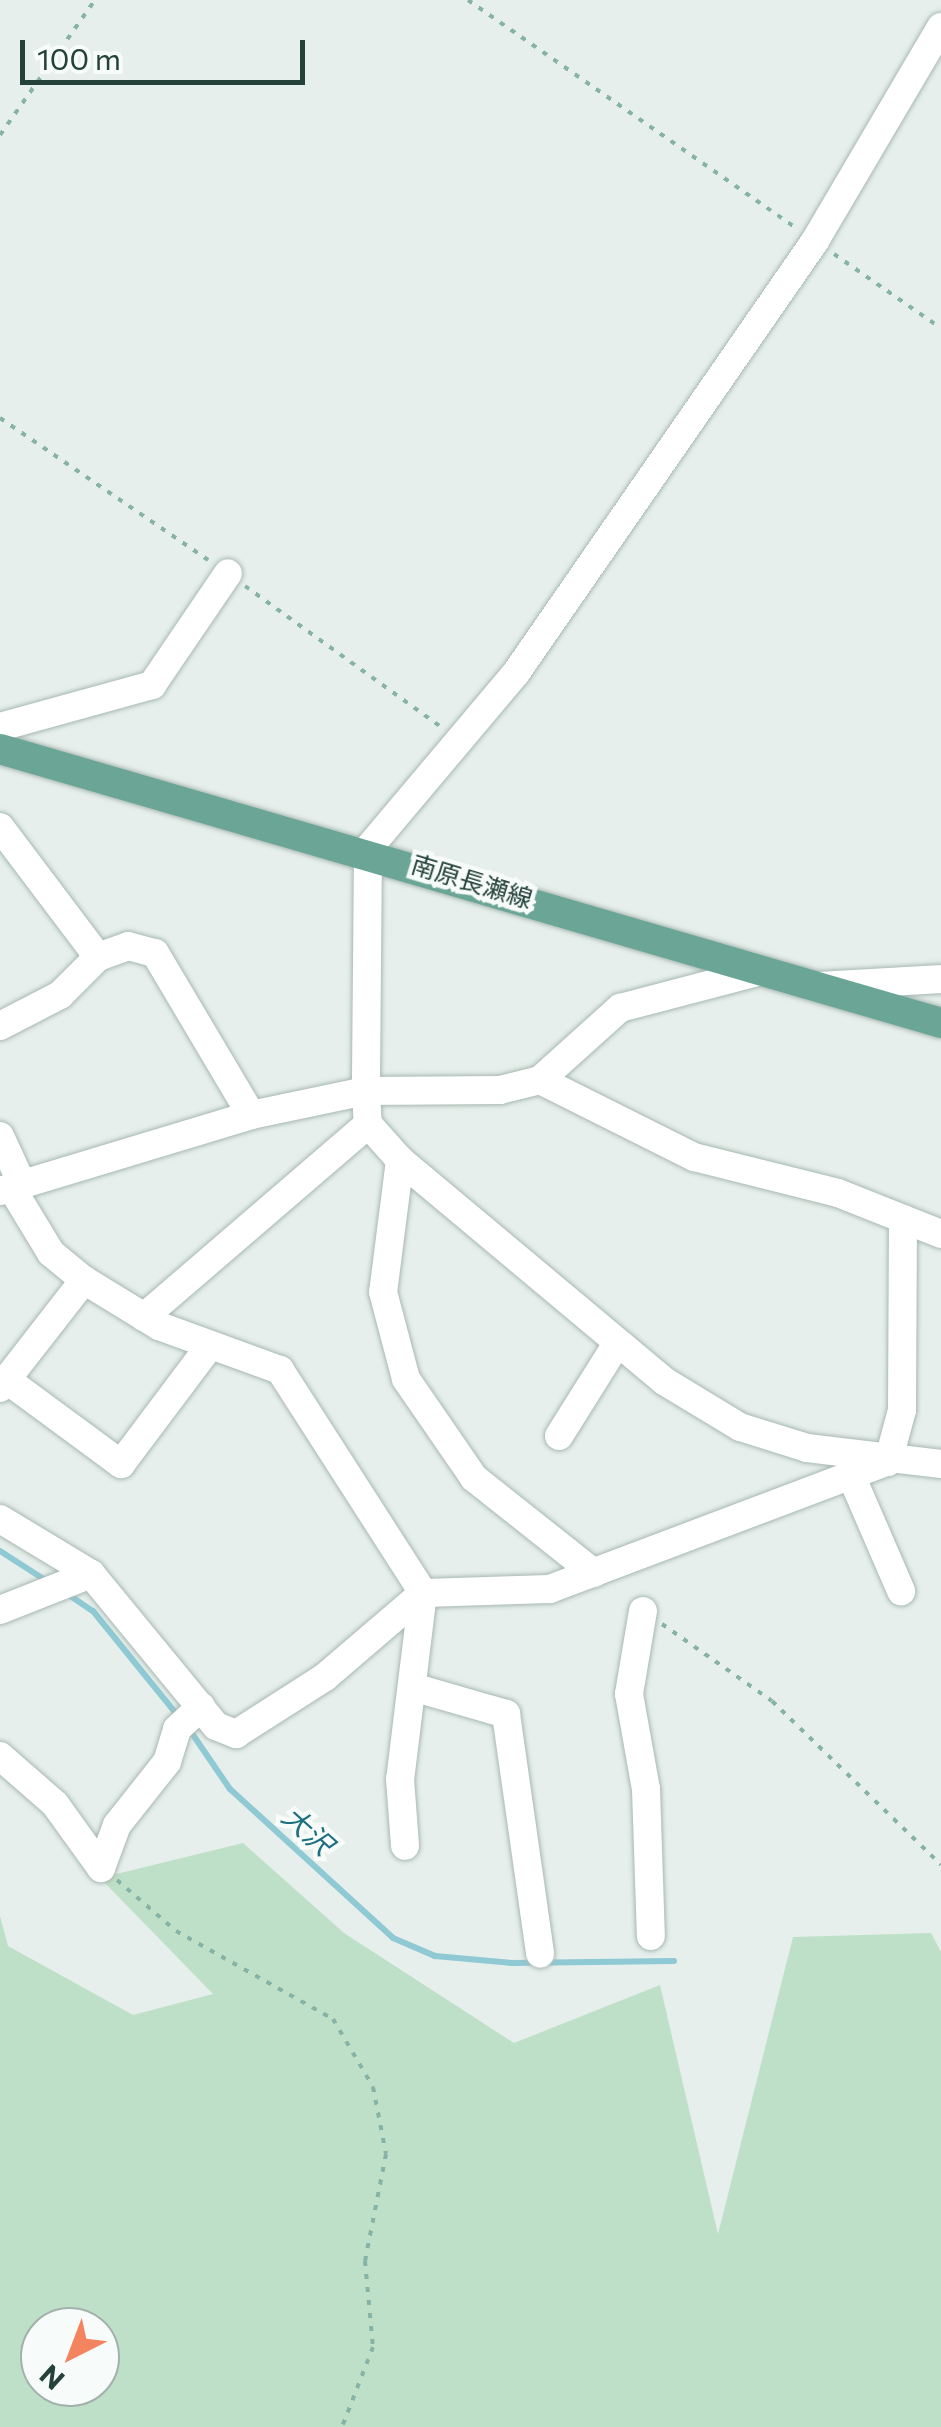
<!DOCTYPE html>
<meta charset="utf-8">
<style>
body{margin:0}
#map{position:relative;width:941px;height:2427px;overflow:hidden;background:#e6efeb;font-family:Commissioner,"Noto Sans JP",sans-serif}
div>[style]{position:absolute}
.green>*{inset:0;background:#bfe0c8}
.stream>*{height:6px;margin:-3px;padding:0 3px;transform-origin:3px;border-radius:3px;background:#8ec9d4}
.path>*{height:4px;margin-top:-2px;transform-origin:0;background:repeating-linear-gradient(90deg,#86b3a5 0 5px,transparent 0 13px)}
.roads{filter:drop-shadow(0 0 2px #a8b8b2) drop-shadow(0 0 2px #a8b8b2)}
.minor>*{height:28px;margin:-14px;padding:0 14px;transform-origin:14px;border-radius:14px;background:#fff}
.major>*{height:30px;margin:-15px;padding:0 15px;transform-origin:15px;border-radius:15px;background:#6aa596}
span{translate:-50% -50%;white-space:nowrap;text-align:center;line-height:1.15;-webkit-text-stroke:9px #f7fbf9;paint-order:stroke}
.street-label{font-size:25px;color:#24423a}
.water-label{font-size:28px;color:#1c6f80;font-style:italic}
.north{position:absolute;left:20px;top:2307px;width:100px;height:100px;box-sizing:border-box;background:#f7fbf9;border:2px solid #a3b1ad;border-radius:50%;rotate:222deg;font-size:28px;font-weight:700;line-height:40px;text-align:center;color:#24423a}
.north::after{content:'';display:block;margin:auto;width:35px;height:45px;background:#f4845f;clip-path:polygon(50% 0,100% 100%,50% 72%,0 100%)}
.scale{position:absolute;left:20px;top:40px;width:285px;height:45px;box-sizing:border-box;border:5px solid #24423a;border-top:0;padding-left:12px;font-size:30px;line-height:35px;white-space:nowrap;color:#24423a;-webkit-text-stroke:8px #f7fbf9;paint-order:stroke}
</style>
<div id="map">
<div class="green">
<div style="clip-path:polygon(evenodd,243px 1843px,344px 1933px,514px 2043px,660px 1985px,718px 2234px,793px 1937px,931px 1933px,941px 1952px,941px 2427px,0 2427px,0 1916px,8px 1946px,133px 2015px,213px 1994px,100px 1878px,243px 1843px,40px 2327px,100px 2327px,100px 2387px,40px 2387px,40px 2327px)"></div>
</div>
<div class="stream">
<div style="left:0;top:1551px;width:56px;rotate:32.6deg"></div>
<div style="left:66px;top:1593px;width:32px;rotate:34deg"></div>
<div style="left:93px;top:1611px;width:135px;rotate:51deg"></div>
<div style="left:189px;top:1729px;width:73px;rotate:55.7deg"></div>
<div style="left:230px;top:1789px;width:221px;rotate:42.4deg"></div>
<div style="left:393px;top:1938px;width:46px;rotate:23.2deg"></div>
<div style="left:435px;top:1956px;width:77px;rotate:5.2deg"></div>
<div style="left:512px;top:1963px;width:162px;rotate:-0.7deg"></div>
</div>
<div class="path">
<div style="left:468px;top:0;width:401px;rotate:34.8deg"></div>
<div style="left:0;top:135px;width:165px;rotate:-54.9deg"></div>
<div style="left:834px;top:254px;width:130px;rotate:34.7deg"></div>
<div style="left:0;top:418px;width:252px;rotate:34.3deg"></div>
<div style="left:245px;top:586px;width:240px;rotate:35.7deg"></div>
<div style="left:662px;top:1624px;width:134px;rotate:35deg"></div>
<div style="left:772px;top:1701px;width:235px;rotate:44.1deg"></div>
<div style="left:117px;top:1880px;width:78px;rotate:40.8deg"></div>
<div style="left:176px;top:1931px;width:180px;rotate:29.3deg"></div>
<div style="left:333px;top:2019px;width:79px;rotate:59.5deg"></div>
<div style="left:373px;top:2087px;width:68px;rotate:79deg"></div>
<div style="left:386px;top:2154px;width:109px;rotate:101.1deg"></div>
<div style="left:365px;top:2261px;width:86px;rotate:84.7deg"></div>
<div style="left:373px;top:2347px;width:86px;rotate:111.2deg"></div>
</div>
<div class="roads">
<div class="minor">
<div style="left:941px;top:27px;width:248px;rotate:120.5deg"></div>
<div style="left:815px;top:241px;width:525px;rotate:124.69deg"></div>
<div style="left:516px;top:673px;width:230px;rotate:130.1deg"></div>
<div style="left:368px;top:849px;width:242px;rotate:90.5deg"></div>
<div style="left:366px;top:1091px;width:33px;rotate:87deg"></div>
<div style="left:368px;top:1124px;width:48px;rotate:48.4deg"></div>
<div style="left:400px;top:1160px;width:344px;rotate:39.9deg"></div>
<div style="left:664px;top:1381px;width:89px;rotate:31.2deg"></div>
<div style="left:740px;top:1427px;width:70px;rotate:17.4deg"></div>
<div style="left:807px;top:1448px;width:135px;rotate:6.8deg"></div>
<div style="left:0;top:727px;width:158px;rotate:-15.4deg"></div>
<div style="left:152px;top:685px;width:135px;rotate:-55.8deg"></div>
<div style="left:0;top:827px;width:163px;rotate:53deg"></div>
<div style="left:819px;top:986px;width:122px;rotate:-3.3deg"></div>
<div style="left:0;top:1026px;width:68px;rotate:-27.3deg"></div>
<div style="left:60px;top:995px;width:54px;rotate:-45deg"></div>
<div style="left:98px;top:957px;width:32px;rotate:-20deg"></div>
<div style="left:128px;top:946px;width:28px;rotate:15deg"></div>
<div style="left:155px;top:953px;width:188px;rotate:59.3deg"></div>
<div style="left:540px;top:1080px;width:172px;rotate:26.6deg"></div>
<div style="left:694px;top:1157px;width:148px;rotate:14deg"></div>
<div style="left:838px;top:1193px;width:111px;rotate:21.7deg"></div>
<div style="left:0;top:1136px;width:53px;rotate:65.4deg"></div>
<div style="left:400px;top:1160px;width:133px;rotate:97.3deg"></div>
<div style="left:383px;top:1292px;width:90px;rotate:75.2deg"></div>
<div style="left:406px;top:1379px;width:120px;rotate:55.5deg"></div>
<div style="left:474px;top:1478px;width:153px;rotate:38.4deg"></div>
<div style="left:11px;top:1187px;width:77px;rotate:58.8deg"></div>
<div style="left:51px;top:1253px;width:43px;rotate:39.3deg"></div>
<div style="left:84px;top:1280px;width:88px;rotate:31.5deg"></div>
<div style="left:159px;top:1326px;width:129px;rotate:20deg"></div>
<div style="left:280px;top:1370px;width:265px;rotate:57.3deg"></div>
<div style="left:423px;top:1593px;width:187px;rotate:97deg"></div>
<div style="left:400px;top:1779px;width:67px;rotate:85.7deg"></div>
<div style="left:0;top:1191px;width:262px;rotate:-16.8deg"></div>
<div style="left:251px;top:1115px;width:117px;rotate:-11.8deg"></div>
<div style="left:366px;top:1091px;width:134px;rotate:-0.4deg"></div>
<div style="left:500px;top:1090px;width:41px;rotate:-14deg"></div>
<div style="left:540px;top:1080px;width:108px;rotate:-42deg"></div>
<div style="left:620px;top:1008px;width:146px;rotate:-14.7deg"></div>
<div style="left:144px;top:1317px;width:296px;rotate:-40.7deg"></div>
<div style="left:7px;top:1380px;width:142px;rotate:36.4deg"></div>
<div style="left:121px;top:1464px;width:146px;rotate:-53.1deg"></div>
<div style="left:0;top:1388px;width:137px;rotate:-52.1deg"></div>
<div style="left:559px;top:1436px;width:107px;rotate:-57.9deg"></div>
<div style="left:888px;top:1462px;width:54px;rotate:-74.9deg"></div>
<div style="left:902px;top:1410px;width:191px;rotate:-89.7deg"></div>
<div style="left:850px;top:1473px;width:129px;rotate:66.6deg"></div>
<div style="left:0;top:1519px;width:106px;rotate:31.1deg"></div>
<div style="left:91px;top:1574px;width:197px;rotate:50.6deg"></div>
<div style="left:216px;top:1726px;width:22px;rotate:22deg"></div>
<div style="left:236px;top:1734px;width:106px;rotate:-32.6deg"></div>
<div style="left:325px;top:1677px;width:129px;rotate:-40.6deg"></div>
<div style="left:423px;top:1593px;width:127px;rotate:-1.8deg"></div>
<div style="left:550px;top:1589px;width:354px;rotate:-20.7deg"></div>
<div style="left:0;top:1610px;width:98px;rotate:-21.6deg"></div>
<div style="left:643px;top:1611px;width:84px;rotate:99.6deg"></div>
<div style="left:629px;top:1694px;width:97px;rotate:79.9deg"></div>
<div style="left:646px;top:1789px;width:147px;rotate:88.1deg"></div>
<div style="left:416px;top:1688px;width:94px;rotate:16.1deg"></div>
<div style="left:506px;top:1714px;width:242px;rotate:81.9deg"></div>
<div style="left:0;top:1756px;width:73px;rotate:41.1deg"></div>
<div style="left:55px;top:1804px;width:79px;rotate:54.3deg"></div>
<div style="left:101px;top:1868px;width:46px;rotate:-69.6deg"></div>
<div style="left:117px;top:1825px;width:80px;rotate:-51.6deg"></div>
<div style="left:167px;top:1762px;width:34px;rotate:-73deg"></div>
<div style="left:177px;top:1729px;width:33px;rotate:-43deg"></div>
</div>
<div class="major">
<div style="left:0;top:749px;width:980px;rotate:16.23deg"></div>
</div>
</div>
<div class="street-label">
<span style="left:472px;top:881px;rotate:17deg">南原長瀬線</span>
</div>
<div class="water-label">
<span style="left:308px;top:1830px;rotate:42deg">大沢</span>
</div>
<div class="north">N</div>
<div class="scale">100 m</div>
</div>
